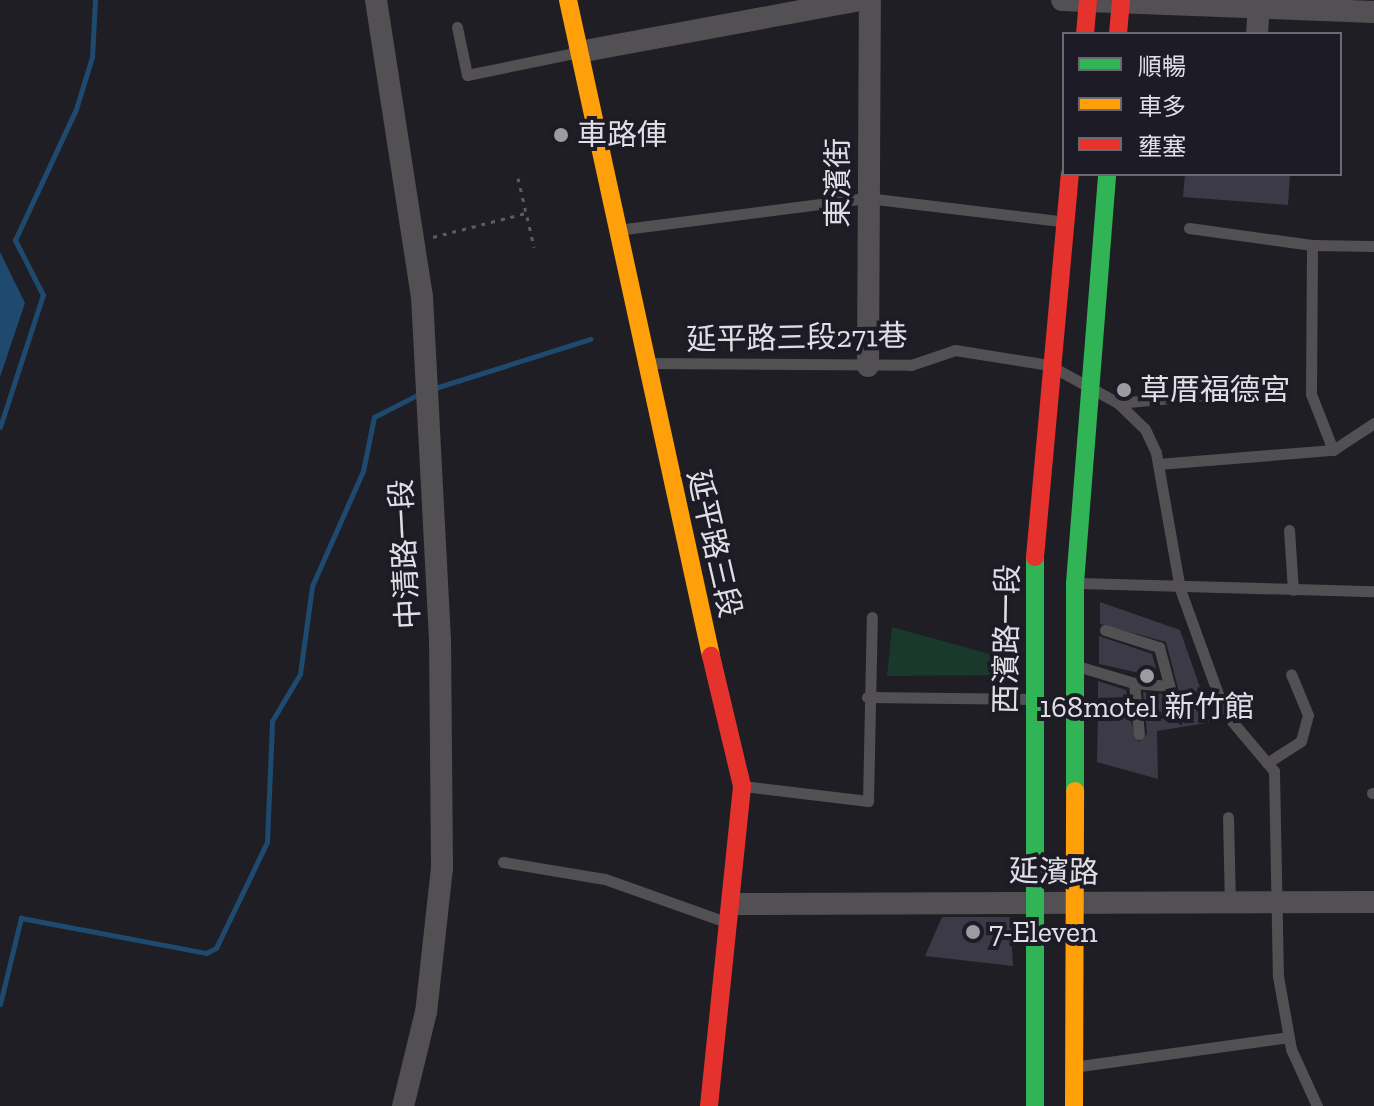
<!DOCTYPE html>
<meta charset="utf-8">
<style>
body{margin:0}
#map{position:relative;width:1374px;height:1106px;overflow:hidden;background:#1f1e24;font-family:"Zilla Slab","Noto Sans TC",serif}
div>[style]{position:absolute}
.green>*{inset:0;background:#19392c}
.water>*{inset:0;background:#1f4a70}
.stream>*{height:5px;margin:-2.5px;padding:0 2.5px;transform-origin:2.5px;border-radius:2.5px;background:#1f4a70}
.building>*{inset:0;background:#3c3a46}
.path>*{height:3px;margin-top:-1.5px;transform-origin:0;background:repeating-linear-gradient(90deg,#5d5b5d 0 4px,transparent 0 10px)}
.lane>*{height:11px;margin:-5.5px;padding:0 5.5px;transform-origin:5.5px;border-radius:5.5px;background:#525052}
.street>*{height:22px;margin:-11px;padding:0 11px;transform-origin:11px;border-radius:11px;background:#525052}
.fast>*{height:18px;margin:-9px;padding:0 9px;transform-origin:9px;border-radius:9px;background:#30b455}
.slow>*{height:18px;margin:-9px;padding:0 9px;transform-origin:9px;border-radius:9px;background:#ff9f0a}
.jam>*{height:18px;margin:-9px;padding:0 9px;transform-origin:9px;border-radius:9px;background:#e5322d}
.dots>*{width:22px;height:22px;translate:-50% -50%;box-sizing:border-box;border:4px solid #1d1c26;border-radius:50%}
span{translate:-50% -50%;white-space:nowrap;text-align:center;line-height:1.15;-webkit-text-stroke:8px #1d1c26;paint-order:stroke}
.poi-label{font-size:30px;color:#e0dfe6}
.left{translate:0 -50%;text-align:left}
.street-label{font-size:30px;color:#e0dfe6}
.legend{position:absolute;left:1062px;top:32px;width:280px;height:144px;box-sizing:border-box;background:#1d1c26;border:2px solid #6b6a73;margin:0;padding:10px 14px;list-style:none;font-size:24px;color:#e0dfe6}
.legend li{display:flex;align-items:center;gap:16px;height:40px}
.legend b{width:40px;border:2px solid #6b6a73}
</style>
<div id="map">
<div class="green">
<div style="clip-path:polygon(892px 627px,1015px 661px,1016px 675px,887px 676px)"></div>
</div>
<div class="water">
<div style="clip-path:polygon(0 252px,25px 303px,0 377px)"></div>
</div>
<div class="stream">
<div style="left:435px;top:388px;width:163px;rotate:-17.5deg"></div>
<div style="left:0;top:427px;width:139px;rotate:-72deg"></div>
<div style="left:43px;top:295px;width:62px;rotate:-117deg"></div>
<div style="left:15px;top:240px;width:145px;rotate:-65deg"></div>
<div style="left:76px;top:109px;width:54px;rotate:-72.9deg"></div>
<div style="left:92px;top:57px;width:57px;rotate:-87deg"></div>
<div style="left:0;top:1004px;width:89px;rotate:-76.3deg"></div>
<div style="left:21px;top:918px;width:188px;rotate:10.7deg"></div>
<div style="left:206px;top:953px;width:11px;rotate:-27deg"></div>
<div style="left:216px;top:948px;width:118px;rotate:-64.3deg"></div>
<div style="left:267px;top:842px;width:121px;rotate:-87.6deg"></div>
<div style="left:272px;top:721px;width:55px;rotate:-59.2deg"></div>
<div style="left:300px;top:674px;width:89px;rotate:-82.2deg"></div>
<div style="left:312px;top:586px;width:126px;rotate:-66.1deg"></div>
<div style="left:363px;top:471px;width:55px;rotate:-78.5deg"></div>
<div style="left:374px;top:417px;width:53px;rotate:-27.1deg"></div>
</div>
<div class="building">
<div style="clip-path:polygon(1185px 174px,1290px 174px,1288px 205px,1183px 197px)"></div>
<div style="clip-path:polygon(1100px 602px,1180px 630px,1212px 722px,1157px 731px,1158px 779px,1097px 762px,1098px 715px,1128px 714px,1139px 742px,1147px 734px,1143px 692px,1163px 694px,1174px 722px,1185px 715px,1166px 642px,1100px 624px)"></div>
<div style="clip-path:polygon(1099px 636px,1152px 654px,1158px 677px,1099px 664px)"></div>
<div style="clip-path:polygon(1098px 681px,1126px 690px,1127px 697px,1098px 698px)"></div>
<div style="clip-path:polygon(942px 917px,1010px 917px,1013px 966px,925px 956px)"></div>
</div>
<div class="path">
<div style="left:518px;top:178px;width:71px;rotate:76.9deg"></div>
<div style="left:433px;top:237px;width:96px;rotate:-14.5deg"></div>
</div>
<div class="lane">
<div style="left:457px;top:27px;width:49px;rotate:78.2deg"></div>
<div style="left:467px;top:75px;width:114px;rotate:-11.6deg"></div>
<div style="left:1189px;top:228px;width:124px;rotate:7.9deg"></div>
<div style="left:617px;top:230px;width:252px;rotate:-7.3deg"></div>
<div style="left:867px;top:198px;width:195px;rotate:6.8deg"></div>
<div style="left:643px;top:363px;width:268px;rotate:0.4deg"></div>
<div style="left:911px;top:365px;width:46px;rotate:-18.8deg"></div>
<div style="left:955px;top:350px;width:95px;rotate:9.1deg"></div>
<div style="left:1049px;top:365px;width:79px;rotate:28.8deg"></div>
<div style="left:1118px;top:403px;width:37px;rotate:44deg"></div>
<div style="left:1145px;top:429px;width:26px;rotate:65deg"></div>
<div style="left:1156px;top:453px;width:138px;rotate:80deg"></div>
<div style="left:1180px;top:589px;width:132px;rotate:70.1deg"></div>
<div style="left:1225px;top:713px;width:76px;rotate:49.8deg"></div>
<div style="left:1274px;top:771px;width:205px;rotate:88.9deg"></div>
<div style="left:1278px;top:976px;width:74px;rotate:79.9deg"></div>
<div style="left:1291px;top:1049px;width:63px;rotate:65.5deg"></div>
<div style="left:1118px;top:403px;width:85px;rotate:-5.4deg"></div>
<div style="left:1333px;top:450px;width:60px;rotate:-111.4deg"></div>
<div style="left:1311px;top:394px;width:149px;rotate:-89.6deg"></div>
<div style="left:1312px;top:245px;width:62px;rotate:0.9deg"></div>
<div style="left:1158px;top:464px;width:176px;rotate:-4.6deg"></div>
<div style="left:1333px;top:450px;width:49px;rotate:-33.4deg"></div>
<div style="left:1289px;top:530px;width:60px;rotate:86.2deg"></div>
<div style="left:1079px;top:583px;width:295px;rotate:1.6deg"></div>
<div style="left:1105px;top:630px;width:57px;rotate:17.5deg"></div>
<div style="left:1159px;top:647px;width:69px;rotate:75deg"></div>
<div style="left:1077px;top:666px;width:59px;rotate:16.6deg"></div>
<div style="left:867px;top:697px;width:162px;rotate:0.7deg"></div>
<div style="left:1079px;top:707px;width:57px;rotate:-2deg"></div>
<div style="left:1139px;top:734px;width:51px;rotate:-95.6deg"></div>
<div style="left:1134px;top:683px;width:35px;rotate:5deg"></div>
<div style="left:1267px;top:763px;width:40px;rotate:-32.9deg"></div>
<div style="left:1301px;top:741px;width:27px;rotate:-75deg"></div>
<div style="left:1308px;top:715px;width:44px;rotate:-112.5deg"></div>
<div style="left:743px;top:786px;width:126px;rotate:6.8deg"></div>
<div style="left:868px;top:801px;width:184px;rotate:-88.8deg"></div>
<div style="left:1372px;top:793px;width:2px"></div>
<div style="left:1228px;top:817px;width:85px;rotate:88.7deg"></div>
<div style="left:503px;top:862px;width:103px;rotate:9.5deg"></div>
<div style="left:605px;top:879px;width:128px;rotate:19.6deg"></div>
<div style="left:1080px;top:1066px;width:211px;rotate:-7.9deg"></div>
</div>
<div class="street">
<div style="left:376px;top:0;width:300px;rotate:81.2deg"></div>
<div style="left:422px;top:296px;width:342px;rotate:87deg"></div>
<div style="left:440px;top:638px;width:230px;rotate:89.5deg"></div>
<div style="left:442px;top:868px;width:145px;rotate:96.3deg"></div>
<div style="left:426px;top:1012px;width:97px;rotate:103.7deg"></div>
<div style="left:1062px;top:0;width:312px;rotate:2.2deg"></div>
<div style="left:1257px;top:34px;width:27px;rotate:-86deg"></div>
<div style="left:579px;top:52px;width:286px;rotate:-10.5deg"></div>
<div style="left:868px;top:366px;width:366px;rotate:-89.7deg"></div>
<div style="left:732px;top:904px;width:642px;rotate:-0.18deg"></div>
</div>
<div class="fast">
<div style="left:1075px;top:791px;width:208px;rotate:-90deg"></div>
<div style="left:1075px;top:583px;width:410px;rotate:-85.5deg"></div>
<div style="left:1035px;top:1106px;width:549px;rotate:-90deg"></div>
</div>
<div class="slow">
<div style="left:568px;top:0;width:671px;rotate:77.7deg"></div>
<div style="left:1074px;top:1106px;width:315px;rotate:-89.8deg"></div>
</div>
<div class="jam">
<div style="left:1085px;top:34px;width:34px;rotate:-85deg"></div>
<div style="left:1118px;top:34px;width:34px;rotate:-85deg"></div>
<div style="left:1035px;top:557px;width:385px;rotate:-84.8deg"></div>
<div style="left:709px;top:1106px;width:322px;rotate:-84.1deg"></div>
<div style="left:742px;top:786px;width:134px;rotate:-103.4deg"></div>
</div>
<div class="dots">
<div style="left:561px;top:135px;background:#9c9ba2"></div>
<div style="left:1124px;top:390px;background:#9c9ba2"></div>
<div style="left:1147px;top:676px;background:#9c9ba2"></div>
<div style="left:973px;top:932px;background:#9c9ba2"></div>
</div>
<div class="poi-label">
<span class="left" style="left:577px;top:135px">車路俥</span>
<span class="left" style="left:1140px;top:390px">草厝福德宮</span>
<span style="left:1147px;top:707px">168motel 新竹館</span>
<span class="left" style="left:989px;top:932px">7-Eleven</span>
</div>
<div class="street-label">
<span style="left:838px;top:183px;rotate:-90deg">東濱街</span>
<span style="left:797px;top:338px;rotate:-1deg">延平路三段271巷</span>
<span style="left:714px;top:544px;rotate:77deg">延平路三段</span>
<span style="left:405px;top:554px;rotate:-93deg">中清路一段</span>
<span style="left:1007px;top:639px;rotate:-89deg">西濱路一段</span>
<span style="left:1054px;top:872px;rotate:1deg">延濱路</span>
</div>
<ul class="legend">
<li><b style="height:10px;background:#30b455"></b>順暢</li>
<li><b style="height:10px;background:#ff9f0a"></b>車多</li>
<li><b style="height:10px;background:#e5322d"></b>壅塞</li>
</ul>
</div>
